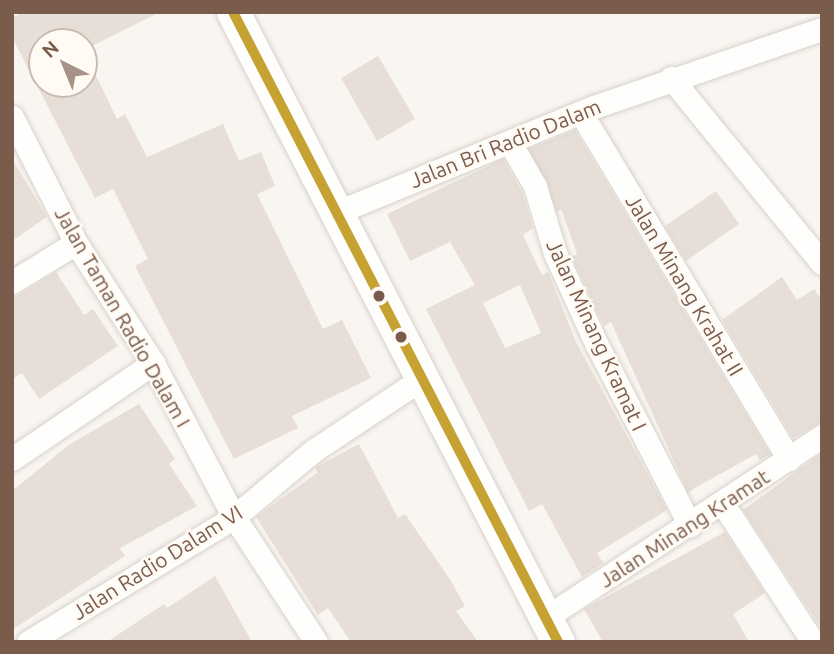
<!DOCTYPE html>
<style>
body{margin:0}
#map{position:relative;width:834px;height:654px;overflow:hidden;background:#f9f5f0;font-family:Ubuntu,sans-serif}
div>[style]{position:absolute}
.building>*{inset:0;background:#e6ded7}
.roads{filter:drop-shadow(0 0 2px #d7d1cb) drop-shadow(0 0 2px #d7d1cb)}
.minor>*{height:23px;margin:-11.5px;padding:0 11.5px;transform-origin:11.5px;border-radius:11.5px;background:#fefefd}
.secondary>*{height:33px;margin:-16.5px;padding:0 16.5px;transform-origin:16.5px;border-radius:16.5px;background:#fefefd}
.bus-1>*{height:10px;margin:-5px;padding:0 5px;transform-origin:5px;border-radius:5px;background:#c5a231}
.dots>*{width:19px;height:19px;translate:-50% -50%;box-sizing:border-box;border:4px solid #fffaf3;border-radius:50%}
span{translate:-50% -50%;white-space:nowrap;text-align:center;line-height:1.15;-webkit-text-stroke:5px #fffaf3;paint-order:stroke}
.street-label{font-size:21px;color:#7a5c4d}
.frame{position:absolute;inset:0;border:14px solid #7a5c4d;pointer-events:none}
.north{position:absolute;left:28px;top:28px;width:70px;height:70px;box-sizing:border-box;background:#fffaf3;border:2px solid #cabbb1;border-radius:50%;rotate:317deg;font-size:19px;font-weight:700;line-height:28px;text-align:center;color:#7a5c4d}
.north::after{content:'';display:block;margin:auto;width:24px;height:32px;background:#a69286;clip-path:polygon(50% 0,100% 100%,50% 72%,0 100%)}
</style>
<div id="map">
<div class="building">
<div style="clip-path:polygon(24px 12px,160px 12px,84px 50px,84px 42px,42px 42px,42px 84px,84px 84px,84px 51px,117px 119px,125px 114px,147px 157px,223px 124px,239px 161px,261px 152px,275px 186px,257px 194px,323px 329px,342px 320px,371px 378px,292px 416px,298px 428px,234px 459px,135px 266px,148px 259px,113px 189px,95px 198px,12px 37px,12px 18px)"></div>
<div style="clip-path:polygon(378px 56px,415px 119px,377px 141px,341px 78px)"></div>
<div style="clip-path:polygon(575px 130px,770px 454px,760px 460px,756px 454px,688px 492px,611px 322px,604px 326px,572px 257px,577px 254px,561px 209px,557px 212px,529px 149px)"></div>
<div style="clip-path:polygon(12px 159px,47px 217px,12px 241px)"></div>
<div style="clip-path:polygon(evenodd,503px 159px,522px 192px,533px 228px,523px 235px,542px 275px,548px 272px,576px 342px,667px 510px,597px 553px,603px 563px,582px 577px,542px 504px,529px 511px,426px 309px,475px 285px,450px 242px,410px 261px,387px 214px,503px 159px,520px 285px,541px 333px,505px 348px,483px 303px,520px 285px)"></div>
<div style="clip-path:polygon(716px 191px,739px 224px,686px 261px,665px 226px)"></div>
<div style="clip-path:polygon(56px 272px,84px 315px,93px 309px,118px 346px,39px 399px,22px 373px,12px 379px,12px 299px)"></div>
<div style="clip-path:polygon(782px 277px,797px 300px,814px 289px,822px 301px,822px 422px,793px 438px,722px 320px)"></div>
<div style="clip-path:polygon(139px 404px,175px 459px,169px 464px,197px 506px,120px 548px,125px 556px,12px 630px,12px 491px,70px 444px)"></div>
<div style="clip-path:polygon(359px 444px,398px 518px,405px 514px,451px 581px,465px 606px,456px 611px,478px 642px,351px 642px,328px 608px,318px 615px,256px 517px,317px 473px,316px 467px)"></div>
<div style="clip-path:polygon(822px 453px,822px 629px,743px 510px)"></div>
<div style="clip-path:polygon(725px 532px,765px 593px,733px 614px,749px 642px,603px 642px,584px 609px)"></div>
<div style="clip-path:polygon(215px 576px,252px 642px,107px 642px,164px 604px,167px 608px)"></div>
</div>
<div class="roads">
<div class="minor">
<div style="left:671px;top:78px;width:239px;rotate:50.8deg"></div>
<div style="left:581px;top:113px;width:404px;rotate:59deg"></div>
<div style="left:12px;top:117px;width:141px;rotate:63.1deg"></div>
<div style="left:76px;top:243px;width:143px;rotate:57.3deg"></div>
<div style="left:153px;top:363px;width:174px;rotate:62.3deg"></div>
<div style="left:234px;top:517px;width:149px;rotate:56.7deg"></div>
<div style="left:510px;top:143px;width:50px;rotate:59.8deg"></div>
<div style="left:535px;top:186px;width:70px;rotate:73.4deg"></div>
<div style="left:555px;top:253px;width:101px;rotate:65.5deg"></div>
<div style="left:597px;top:345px;width:203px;rotate:62.7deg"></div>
<div style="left:340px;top:211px;width:274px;rotate:-22.3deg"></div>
<div style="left:594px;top:107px;width:241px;rotate:-18.9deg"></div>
<div style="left:12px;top:282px;width:75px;rotate:-31.4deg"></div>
<div style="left:12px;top:459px;width:171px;rotate:-34.2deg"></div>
<div style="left:723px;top:504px;width:165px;rotate:56.9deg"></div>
<div style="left:545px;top:618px;width:331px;rotate:-33.3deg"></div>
<div style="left:28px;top:642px;width:241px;rotate:-31.2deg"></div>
<div style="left:234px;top:517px;width:103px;rotate:-39.9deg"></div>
<div style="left:313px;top:451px;width:128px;rotate:-33.6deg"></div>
</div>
<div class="secondary">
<div style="left:233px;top:12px;width:709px;rotate:62.71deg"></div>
</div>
</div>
<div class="bus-1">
<div style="left:233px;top:12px;width:709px;rotate:62.71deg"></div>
</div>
<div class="dots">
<div style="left:379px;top:296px;background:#7a5c4d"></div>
<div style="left:401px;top:337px;background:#7a5c4d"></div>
</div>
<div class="street-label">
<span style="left:505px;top:143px;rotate:-22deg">Jalan Bri Radio Dalam</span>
<span style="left:685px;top:285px;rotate:59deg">Jalan Minang Krahat II</span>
<span style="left:123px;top:317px;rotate:60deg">Jalan Taman Radio Dalam I</span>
<span style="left:597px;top:335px;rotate:65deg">Jalan Minang Kramat I</span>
<span style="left:684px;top:528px;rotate:-33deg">Jalan Minang Kramat</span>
<span style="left:157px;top:562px;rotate:-32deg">Jalan Radio Dalam VI</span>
</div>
<div class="frame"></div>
<div class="north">N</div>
</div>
